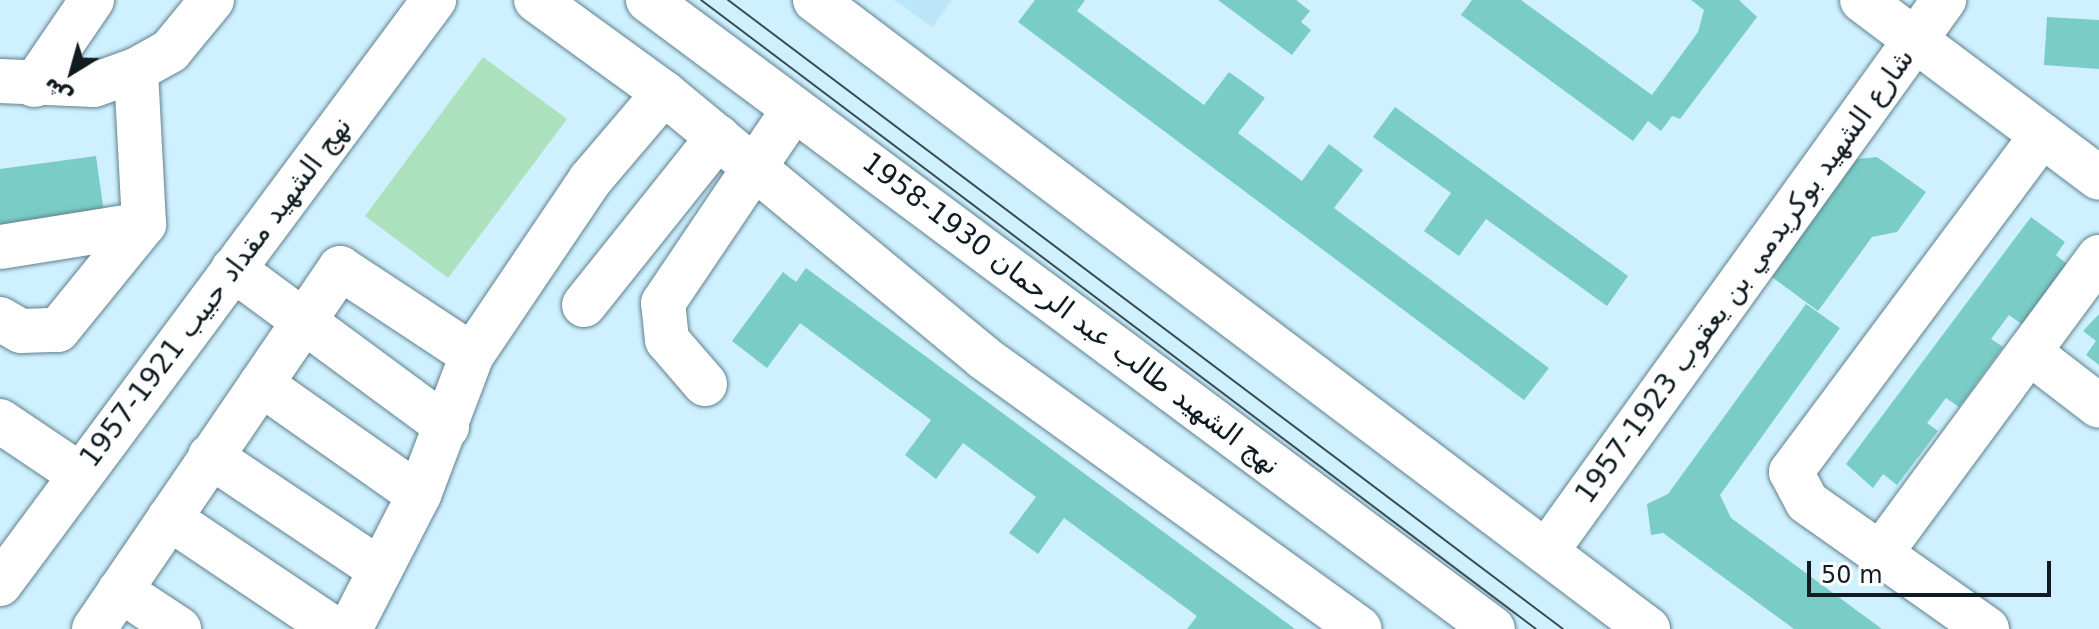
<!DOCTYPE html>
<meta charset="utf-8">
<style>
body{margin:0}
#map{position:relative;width:2099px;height:629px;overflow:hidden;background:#cff1ff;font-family:"DejaVu Sans",Cairo,sans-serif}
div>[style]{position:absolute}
.built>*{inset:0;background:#bbe6f7}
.green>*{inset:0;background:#abe1bd}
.building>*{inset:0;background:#7accc6}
.roads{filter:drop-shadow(0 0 2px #61808c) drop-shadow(0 0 2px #61808c)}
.minor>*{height:44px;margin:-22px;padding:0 22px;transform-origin:22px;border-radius:22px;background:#fff}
.major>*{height:44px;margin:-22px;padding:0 22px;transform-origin:22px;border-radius:22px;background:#fff}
.tram>*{height:2px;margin:-1px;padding:0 1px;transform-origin:1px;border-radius:1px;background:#3a4b52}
span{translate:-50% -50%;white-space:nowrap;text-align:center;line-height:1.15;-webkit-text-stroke:8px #fff;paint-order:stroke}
.street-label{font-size:28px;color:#101c21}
.north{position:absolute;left:32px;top:32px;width:80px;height:80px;-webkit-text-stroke:6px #fff;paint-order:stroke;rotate:217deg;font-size:22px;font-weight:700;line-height:32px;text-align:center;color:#101c21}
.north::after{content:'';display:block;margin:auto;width:28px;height:36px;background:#101c21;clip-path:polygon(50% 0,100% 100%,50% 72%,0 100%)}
.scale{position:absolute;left:1807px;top:561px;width:244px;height:36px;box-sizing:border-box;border:4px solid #101c21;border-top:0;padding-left:10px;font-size:24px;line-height:28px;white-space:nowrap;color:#101c21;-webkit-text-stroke:6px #fff;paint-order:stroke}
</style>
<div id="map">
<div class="built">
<div style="clip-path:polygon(894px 0,952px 0,932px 27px)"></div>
</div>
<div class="green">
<div style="clip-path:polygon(483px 57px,567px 119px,448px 278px,365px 216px)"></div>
</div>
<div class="building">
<div style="clip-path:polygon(1035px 0,1085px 0,1077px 11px,1204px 105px,1229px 72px,1265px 98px,1238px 133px,1302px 181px,1329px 144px,1363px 170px,1334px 208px,1549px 368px,1524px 400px,1018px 22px)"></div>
<div style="clip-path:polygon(1218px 0,1296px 0,1310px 11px,1301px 22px,1311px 30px,1292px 55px)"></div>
<div style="clip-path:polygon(1472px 0,1521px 0,1652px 95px,1698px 32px,1704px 10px,1691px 0,1739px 0,1757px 17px,1680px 119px,1672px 116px,1661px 131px,1648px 121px,1633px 141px,1461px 15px)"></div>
<div style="clip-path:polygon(2047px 17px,2099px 20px,2099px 69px,2044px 65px)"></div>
<div style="clip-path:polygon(1395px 107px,1628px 276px,1607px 306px,1486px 219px,1459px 256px,1424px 231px,1451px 193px,1373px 137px)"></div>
<div style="clip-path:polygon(96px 156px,104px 213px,0 226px,0 169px)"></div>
<div style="clip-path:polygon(1877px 157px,1926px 192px,1897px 232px,1872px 237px,1818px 311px,1772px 277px,1857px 159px)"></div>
<div style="clip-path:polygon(2031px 217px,2065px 242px,2056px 255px,2068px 265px,2023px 325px,2009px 315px,1991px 339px,2003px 347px,1959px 407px,1946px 398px,1927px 423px,1938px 431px,1897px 485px,1883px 474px,1873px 488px,1846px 464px)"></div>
<div style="clip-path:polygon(806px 268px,1295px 629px,1187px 629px,1197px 616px,1064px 518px,1038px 554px,1009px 533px,1036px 497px,963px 443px,936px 479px,905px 455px,931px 420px,800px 323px,767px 368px,732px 341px,783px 272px,796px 282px)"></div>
<div style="clip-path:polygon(1806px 304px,1840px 328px,1720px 495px,1731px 518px,1882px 629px,1794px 629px,1663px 533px,1651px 535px,1647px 504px,1668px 494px)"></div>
<div style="clip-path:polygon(2099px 314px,2099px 365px,2086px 355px,2096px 341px,2083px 331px)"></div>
</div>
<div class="roads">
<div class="minor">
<div style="left:536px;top:0;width:158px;rotate:36deg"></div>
<div style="left:664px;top:93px;width:415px;rotate:39.6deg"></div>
<div style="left:984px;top:358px;width:463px;rotate:35.8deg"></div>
<div style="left:1862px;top:0;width:296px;rotate:36.9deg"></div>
<div style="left:0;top:81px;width:94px;rotate:2.4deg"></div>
<div style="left:94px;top:85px;width:45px;rotate:-19.7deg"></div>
<div style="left:136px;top:70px;width:39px;rotate:-29deg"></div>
<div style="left:170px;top:51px;width:66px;rotate:-50.5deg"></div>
<div style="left:34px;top:85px;width:103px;rotate:-55.7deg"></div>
<div style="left:0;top:247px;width:146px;rotate:-9.1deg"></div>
<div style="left:233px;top:269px;width:266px;rotate:36.4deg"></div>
<div style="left:584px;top:305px;width:215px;rotate:-51.4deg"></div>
<div style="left:0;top:319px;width:24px;rotate:30deg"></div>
<div style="left:21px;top:331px;width:37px;rotate:-2deg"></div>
<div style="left:58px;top:330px;width:136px;rotate:-50.9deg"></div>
<div style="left:144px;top:224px;width:154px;rotate:-93deg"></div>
<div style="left:2029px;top:352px;width:88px;rotate:37.6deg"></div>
<div style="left:261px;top:384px;width:193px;rotate:35.1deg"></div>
<div style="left:705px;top:384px;width:58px;rotate:-130.8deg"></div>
<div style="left:667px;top:340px;width:37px;rotate:-96deg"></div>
<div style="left:663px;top:303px;width:234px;rotate:-56deg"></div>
<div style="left:0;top:421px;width:95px;rotate:33.9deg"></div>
<div style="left:210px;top:456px;width:205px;rotate:33.8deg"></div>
<div style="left:169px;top:518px;width:199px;rotate:33.9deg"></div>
<div style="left:1546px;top:552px;width:681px;rotate:-54.21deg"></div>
<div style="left:1880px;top:554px;width:369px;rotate:-53.6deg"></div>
<div style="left:0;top:584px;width:728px;rotate:-53.38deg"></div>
<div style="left:120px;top:590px;width:71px;rotate:33.5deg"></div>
<div style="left:94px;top:629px;width:437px;rotate:-55.7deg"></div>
<div style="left:340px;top:268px;width:158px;rotate:33.4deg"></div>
<div style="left:350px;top:629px;width:151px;rotate:-62.8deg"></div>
<div style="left:419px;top:495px;width:150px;rotate:-69.3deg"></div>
<div style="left:472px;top:355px;width:211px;rotate:-56deg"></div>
<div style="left:590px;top:180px;width:114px;rotate:-49.6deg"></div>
<div style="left:1987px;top:629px;width:220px;rotate:-144.8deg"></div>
<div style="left:1807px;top:502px;width:34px;rotate:-118deg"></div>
<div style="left:1791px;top:472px;width:420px;rotate:-53.3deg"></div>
</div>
<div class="major">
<div style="left:648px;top:0;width:1053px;rotate:36.66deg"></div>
<div style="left:815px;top:0;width:1044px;rotate:37.06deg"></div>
</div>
</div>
<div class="tram">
<div style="left:701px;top:0;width:1045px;rotate:36.99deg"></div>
<div style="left:728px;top:0;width:1045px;rotate:36.99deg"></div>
</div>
<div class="street-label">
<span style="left:1745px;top:276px;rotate:-54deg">شارع الشهيد بوكريدمي بن يعقوب 1923-1957</span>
<span style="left:216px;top:292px;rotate:-53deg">نهج الشهيد مقداد حبيب 1921-1957</span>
<span style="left:1071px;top:314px;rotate:37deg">نهج الشهيد طالب عبد الرحمان 1930-1958</span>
</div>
<div class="north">ش</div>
<div class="scale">50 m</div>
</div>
